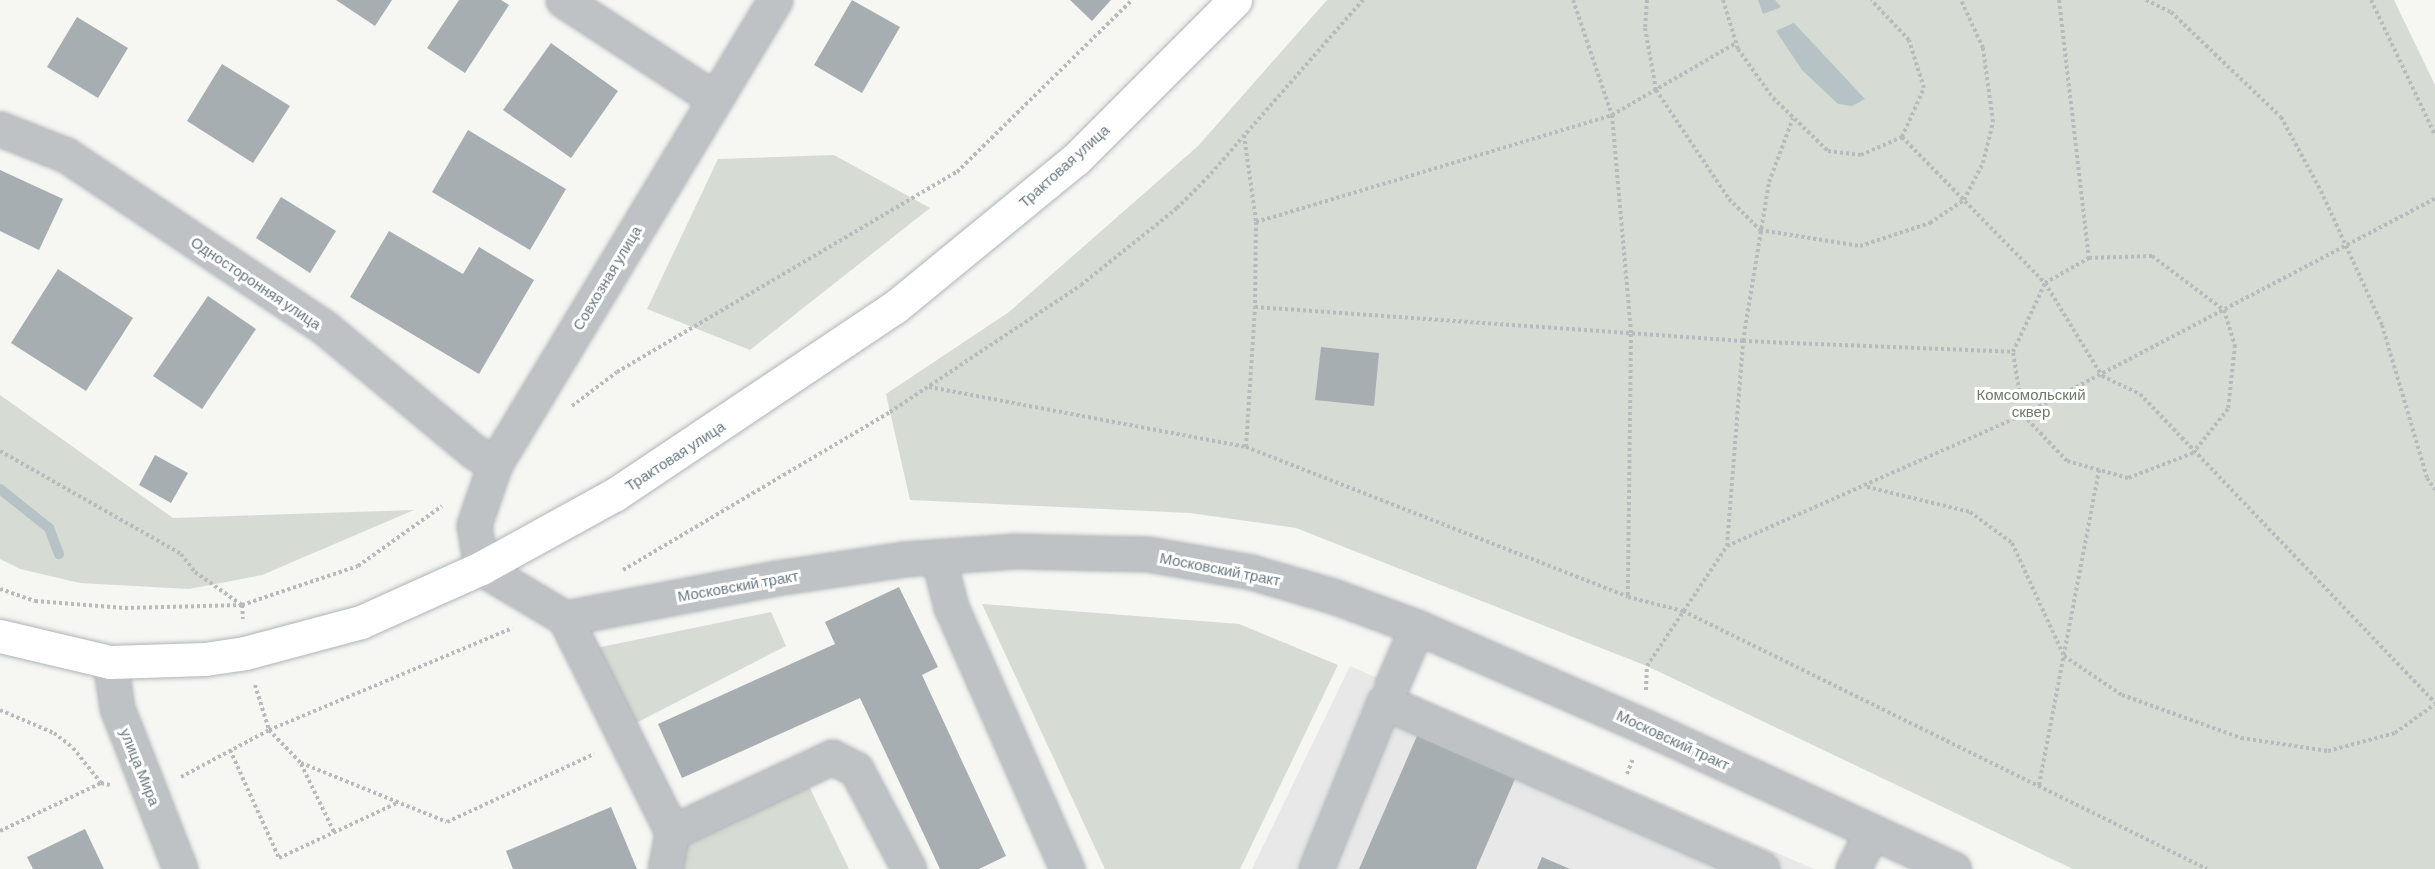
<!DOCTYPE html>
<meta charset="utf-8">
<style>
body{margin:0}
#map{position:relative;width:2435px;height:869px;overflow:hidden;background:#f6f6f3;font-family:Barlow,sans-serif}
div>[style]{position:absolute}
.built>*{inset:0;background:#e7e8e7}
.green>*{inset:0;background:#d6dbd3}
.water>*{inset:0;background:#b6c2c5}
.stream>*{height:10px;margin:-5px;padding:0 5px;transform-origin:5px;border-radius:5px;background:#b6c2c5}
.building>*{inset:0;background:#a6aeb2}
.path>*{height:4px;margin-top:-2px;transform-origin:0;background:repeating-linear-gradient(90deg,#b8bbbd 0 3px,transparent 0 6px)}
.roads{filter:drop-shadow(0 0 2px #afb5b8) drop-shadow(0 0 2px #afb5b8)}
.minor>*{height:33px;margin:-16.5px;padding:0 16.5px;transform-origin:16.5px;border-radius:16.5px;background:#bec2c5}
.major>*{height:33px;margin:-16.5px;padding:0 16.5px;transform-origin:16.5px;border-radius:16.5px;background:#fff}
span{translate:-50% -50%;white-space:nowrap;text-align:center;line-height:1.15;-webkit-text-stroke:6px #fff;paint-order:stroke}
.street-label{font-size:15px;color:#687982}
.park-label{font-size:15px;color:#6c7a66}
</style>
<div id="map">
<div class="built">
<div style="clip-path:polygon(1350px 666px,1814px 869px,1252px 869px)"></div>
</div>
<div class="green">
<div style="clip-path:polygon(1327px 0,2394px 0,2435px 85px,2435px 869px,2073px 869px,1647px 666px,1296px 528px,1190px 513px,910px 500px,886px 394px,1009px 312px,1198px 146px)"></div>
<div style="clip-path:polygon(834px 155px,930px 208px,750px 350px,647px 309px,718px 159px)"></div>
<div style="clip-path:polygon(0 395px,173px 518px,414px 510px,262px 575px,189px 589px,80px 583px,20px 569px,0 559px)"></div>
<div style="clip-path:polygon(982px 604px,1239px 624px,1338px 665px,1240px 869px,1105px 869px)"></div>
<div style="clip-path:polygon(771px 612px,786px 646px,636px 723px,596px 648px)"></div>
<div style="clip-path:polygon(807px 782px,849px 869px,679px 869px,682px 844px)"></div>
</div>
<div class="water">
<div style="clip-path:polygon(1758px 0,1775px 0,1781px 7px,1763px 14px)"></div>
<div style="clip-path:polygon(1794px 23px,1865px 99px,1852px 106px,1838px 104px,1802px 70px,1776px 31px)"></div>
</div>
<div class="stream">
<div style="left:0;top:489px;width:63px;rotate:38.5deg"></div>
<div style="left:49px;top:528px;width:28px;rotate:69deg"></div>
</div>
<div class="building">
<div style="clip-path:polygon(336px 0,392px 0,375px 26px)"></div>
<div style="clip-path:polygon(459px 0,501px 0,509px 5px,465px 73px,427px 48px)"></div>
<div style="clip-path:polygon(852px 0,900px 27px,862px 93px,814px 65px)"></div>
<div style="clip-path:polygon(1070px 0,1111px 0,1092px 21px)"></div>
<div style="clip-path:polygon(77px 17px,128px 48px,98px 98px,47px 67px)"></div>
<div style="clip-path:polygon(551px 43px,618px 91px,571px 158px,503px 110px)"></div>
<div style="clip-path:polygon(222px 64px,290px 106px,253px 163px,187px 121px)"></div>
<div style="clip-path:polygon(468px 130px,566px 189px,530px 250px,432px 192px)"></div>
<div style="clip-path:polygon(0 170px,63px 199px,39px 250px,0 231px)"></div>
<div style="clip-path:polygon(281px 197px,336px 231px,310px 273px,256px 238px)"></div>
<div style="clip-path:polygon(389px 231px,463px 274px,479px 247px,534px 280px,479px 374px,350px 297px)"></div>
<div style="clip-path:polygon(58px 269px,133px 318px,86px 391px,11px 343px)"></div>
<div style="clip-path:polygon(208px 296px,256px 329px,202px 409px,153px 376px)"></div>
<div style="clip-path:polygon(1321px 347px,1379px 353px,1374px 406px,1315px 400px)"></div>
<div style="clip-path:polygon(155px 455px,188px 473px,171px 503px,139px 485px)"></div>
<div style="clip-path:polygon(899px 587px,938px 667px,922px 675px,1006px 856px,979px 869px,940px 869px,860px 698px,682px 778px,658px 724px,835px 644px,825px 622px)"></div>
<div style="clip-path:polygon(1417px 736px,1515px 779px,1476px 869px,1359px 869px)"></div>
<div style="clip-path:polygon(611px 807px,637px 869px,513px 869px,506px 851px)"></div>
<div style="clip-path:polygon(85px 829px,104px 869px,33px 869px,27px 857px)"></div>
<div style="clip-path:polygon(1542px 857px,1570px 869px,1537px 869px)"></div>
</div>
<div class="path">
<div style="left:1573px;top:0;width:121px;rotate:71.3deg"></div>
<div style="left:1612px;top:115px;width:220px;rotate:85deg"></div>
<div style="left:1631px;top:334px;width:263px;rotate:90.7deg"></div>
<div style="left:1647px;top:0;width:28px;rotate:94deg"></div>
<div style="left:1645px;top:28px;width:63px;rotate:79.9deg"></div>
<div style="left:1656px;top:90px;width:131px;rotate:56.2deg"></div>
<div style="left:1729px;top:199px;width:44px;rotate:45deg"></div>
<div style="left:1760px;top:230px;width:101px;rotate:9.1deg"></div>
<div style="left:1860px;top:246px;width:74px;rotate:-18.2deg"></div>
<div style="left:1930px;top:223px;width:41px;rotate:-34.1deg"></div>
<div style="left:1964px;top:200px;width:42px;rotate:-62.8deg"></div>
<div style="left:1983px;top:163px;width:42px;rotate:-76.3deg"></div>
<div style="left:1993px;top:122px;width:75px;rotate:-97.7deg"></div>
<div style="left:1983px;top:48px;width:53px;rotate:-114.6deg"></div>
<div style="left:1723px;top:0;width:51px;rotate:73deg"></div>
<div style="left:1738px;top:49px;width:60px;rotate:54.5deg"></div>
<div style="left:1773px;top:98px;width:76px;rotate:43.9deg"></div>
<div style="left:1828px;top:151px;width:33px;rotate:7deg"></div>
<div style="left:1861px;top:155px;width:45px;rotate:-23.7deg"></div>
<div style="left:1902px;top:137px;width:54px;rotate:-65.8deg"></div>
<div style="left:1924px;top:88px;width:50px;rotate:-107.4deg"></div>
<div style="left:1909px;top:40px;width:55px;rotate:-133.5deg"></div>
<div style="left:2059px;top:0;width:260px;rotate:83.4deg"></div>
<div style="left:2146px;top:0;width:28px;rotate:26deg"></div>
<div style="left:2171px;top:12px;width:152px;rotate:43.7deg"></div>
<div style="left:2281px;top:117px;width:84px;rotate:61.6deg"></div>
<div style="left:2321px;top:191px;width:147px;rotate:65.5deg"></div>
<div style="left:2382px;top:325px;width:159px;rotate:73.6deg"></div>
<div style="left:2427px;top:478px;width:14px;rotate:56deg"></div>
<div style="left:2371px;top:0;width:149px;rotate:64.6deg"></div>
<div style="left:1244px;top:135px;width:88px;rotate:82.1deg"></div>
<div style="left:1256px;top:222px;width:85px;rotate:90.7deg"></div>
<div style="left:1902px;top:137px;width:204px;rotate:45.6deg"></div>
<div style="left:2045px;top:283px;width:109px;rotate:58.5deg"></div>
<div style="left:2102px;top:376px;width:42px;rotate:25.3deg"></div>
<div style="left:2140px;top:394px;width:427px;rotate:46.3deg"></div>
<div style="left:1256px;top:222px;width:372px;rotate:-16.7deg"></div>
<div style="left:1612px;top:115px;width:143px;rotate:-30.1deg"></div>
<div style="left:2152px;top:256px;width:90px;rotate:36.9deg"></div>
<div style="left:2224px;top:310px;width:37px;rotate:73deg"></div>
<div style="left:2235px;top:345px;width:64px;rotate:96.2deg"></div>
<div style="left:2228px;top:409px;width:56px;rotate:128.5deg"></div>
<div style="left:2193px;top:453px;width:70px;rotate:159deg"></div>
<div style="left:2128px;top:478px;width:63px;rotate:-164.4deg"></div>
<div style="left:2067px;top:461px;width:64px;rotate:-133.7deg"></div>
<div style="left:2023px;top:415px;width:64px;rotate:-99deg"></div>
<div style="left:2013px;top:352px;width:76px;rotate:-65.1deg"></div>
<div style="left:2045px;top:283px;width:51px;rotate:-29.6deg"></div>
<div style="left:2089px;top:258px;width:63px;rotate:-1.8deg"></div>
<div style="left:929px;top:387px;width:323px;rotate:10.7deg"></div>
<div style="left:1246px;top:447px;width:410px;rotate:21.4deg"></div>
<div style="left:1628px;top:597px;width:57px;rotate:14.3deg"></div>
<div style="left:1683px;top:611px;width:584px;rotate:26.21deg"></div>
<div style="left:572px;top:406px;width:56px;rotate:-37.1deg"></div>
<div style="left:617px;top:372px;width:394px;rotate:-30.5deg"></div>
<div style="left:957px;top:172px;width:245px;rotate:-44.5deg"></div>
<div style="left:1246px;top:447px;width:140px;rotate:-86.3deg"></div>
<div style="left:1255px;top:307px;width:489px;rotate:4deg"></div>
<div style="left:1743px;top:341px;width:161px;rotate:-80.7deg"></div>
<div style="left:1769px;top:182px;width:68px;rotate:-69.4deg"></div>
<div style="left:0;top:451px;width:208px;rotate:29.6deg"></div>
<div style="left:181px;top:554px;width:23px;rotate:52deg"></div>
<div style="left:195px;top:572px;width:57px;rotate:35.1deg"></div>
<div style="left:242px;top:605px;width:14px;rotate:86deg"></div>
<div style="left:1867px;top:487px;width:106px;rotate:13.6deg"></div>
<div style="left:1970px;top:512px;width:52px;rotate:36.4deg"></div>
<div style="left:2012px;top:543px;width:124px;rotate:65.3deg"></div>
<div style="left:2064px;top:656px;width:70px;rotate:33.9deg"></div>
<div style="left:2122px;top:695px;width:127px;rotate:19.9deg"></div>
<div style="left:2241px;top:738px;width:88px;rotate:8.5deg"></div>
<div style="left:2328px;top:751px;width:69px;rotate:-15deg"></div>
<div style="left:2395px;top:733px;width:49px;rotate:-35.9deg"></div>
<div style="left:1727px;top:546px;width:324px;rotate:-23.9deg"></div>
<div style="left:2023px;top:415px;width:465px;rotate:-27.7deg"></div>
<div style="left:623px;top:570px;width:310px;rotate:-30.6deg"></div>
<div style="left:890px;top:412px;width:229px;rotate:-33.6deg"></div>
<div style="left:1081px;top:285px;width:123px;rotate:-38.7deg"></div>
<div style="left:1177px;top:208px;width:42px;rotate:-45deg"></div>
<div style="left:1207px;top:178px;width:237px;rotate:-48.8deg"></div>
<div style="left:0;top:589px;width:37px;rotate:19deg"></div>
<div style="left:35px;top:601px;width:90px;rotate:4.4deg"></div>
<div style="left:125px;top:608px;width:117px;rotate:-1.5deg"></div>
<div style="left:242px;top:605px;width:122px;rotate:-18.6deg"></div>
<div style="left:358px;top:566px;width:103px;rotate:-35.5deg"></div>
<div style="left:255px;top:685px;width:47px;rotate:72.7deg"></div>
<div style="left:269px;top:730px;width:46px;rotate:45.9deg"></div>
<div style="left:301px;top:763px;width:157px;rotate:22deg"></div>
<div style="left:447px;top:822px;width:162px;rotate:-24.8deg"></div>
<div style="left:1646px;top:690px;width:24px;rotate:-88deg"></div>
<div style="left:1647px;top:666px;width:144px;rotate:-56.3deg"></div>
<div style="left:1727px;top:546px;width:206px;rotate:-85.5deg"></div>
<div style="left:1743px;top:341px;width:270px;rotate:2.3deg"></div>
<div style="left:0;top:710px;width:59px;rotate:23.1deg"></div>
<div style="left:54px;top:733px;width:24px;rotate:38deg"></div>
<div style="left:73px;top:748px;width:45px;rotate:51.3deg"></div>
<div style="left:101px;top:783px;width:9px;rotate:13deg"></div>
<div style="left:230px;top:750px;width:119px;rotate:65.6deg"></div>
<div style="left:279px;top:858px;width:132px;rotate:-25deg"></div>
<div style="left:301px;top:764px;width:76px;rotate:64.1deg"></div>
<div style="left:1627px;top:774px;width:17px;rotate:-69deg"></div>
<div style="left:181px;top:777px;width:100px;rotate:-28.1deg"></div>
<div style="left:269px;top:730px;width:264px;rotate:-22.7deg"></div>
<div style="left:2039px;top:785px;width:321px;rotate:-79.2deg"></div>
<div style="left:0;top:831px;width:112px;rotate:-25.4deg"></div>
</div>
<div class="roads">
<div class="minor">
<div style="left:563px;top:0;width:181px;rotate:33.1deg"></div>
<div style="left:775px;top:0;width:542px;rotate:121.11deg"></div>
<div style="left:495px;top:464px;width:65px;rotate:109deg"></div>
<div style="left:474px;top:525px;width:44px;rotate:80.8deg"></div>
<div style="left:481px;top:568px;width:98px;rotate:30.8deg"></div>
<div style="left:565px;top:618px;width:215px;rotate:-10.7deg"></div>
<div style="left:776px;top:578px;width:129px;rotate:-8.4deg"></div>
<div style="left:904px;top:559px;width:111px;rotate:-4.1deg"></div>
<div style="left:1015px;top:551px;width:133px;rotate:1.3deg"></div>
<div style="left:1148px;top:554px;width:105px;rotate:9.9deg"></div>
<div style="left:1251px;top:572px;width:85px;rotate:16.3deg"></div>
<div style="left:1333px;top:596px;width:90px;rotate:20.3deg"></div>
<div style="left:1417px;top:627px;width:250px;rotate:23.6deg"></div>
<div style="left:1646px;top:727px;width:339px;rotate:24.8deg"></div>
<div style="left:0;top:129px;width:71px;rotate:21.5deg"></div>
<div style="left:66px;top:155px;width:311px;rotate:33.7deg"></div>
<div style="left:325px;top:328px;width:192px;rotate:39.7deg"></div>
<div style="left:473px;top:451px;width:26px;rotate:31deg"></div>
<div style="left:938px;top:557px;width:52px;rotate:75.4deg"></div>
<div style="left:951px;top:607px;width:287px;rotate:66.1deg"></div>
<div style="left:565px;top:618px;width:239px;rotate:63.4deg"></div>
<div style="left:672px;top:832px;width:177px;rotate:-25.1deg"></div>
<div style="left:832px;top:757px;width:27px;rotate:27deg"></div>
<div style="left:856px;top:769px;width:113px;rotate:62.1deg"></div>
<div style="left:110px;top:662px;width:47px;rotate:81.3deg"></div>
<div style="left:117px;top:708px;width:173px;rotate:68.6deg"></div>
<div style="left:1392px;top:685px;width:63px;rotate:-66.7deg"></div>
<div style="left:665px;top:869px;width:38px;rotate:-79deg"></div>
<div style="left:1316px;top:869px;width:180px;rotate:-67.8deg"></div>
<div style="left:1384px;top:702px;width:413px;rotate:23.8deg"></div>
<div style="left:1853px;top:869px;width:42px;rotate:-62.8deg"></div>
</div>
<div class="major">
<div style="left:0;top:636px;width:113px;rotate:13.3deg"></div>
<div style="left:110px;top:662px;width:95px;rotate:-1.8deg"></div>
<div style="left:205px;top:659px;width:40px;rotate:-8.5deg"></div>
<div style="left:245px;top:653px;width:120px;rotate:-15deg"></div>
<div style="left:361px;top:622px;width:132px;rotate:-24.2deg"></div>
<div style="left:481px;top:568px;width:152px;rotate:-28.8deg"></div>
<div style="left:614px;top:495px;width:338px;rotate:-33.8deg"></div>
<div style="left:895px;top:307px;width:234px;rotate:-39.3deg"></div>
<div style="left:1076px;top:159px;width:225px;rotate:-45deg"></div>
</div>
</div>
<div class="street-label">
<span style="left:1064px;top:166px;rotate:-42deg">Трактовая улица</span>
<span style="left:607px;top:278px;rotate:-59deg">Совхозная улица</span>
<span style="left:256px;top:283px;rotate:34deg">Односторонняя улица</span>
<span style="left:675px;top:456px;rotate:-33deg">Трактовая улица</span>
<span style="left:1220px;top:569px;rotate:11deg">Московский тракт</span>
<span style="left:738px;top:586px;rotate:-10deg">Московский тракт</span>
<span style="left:1673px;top:740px;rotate:25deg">Московский тракт</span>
<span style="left:140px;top:767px;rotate:68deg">улица Мира</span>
</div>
<div class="park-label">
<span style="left:2031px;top:403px">Комсомольский<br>сквер</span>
</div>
</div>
